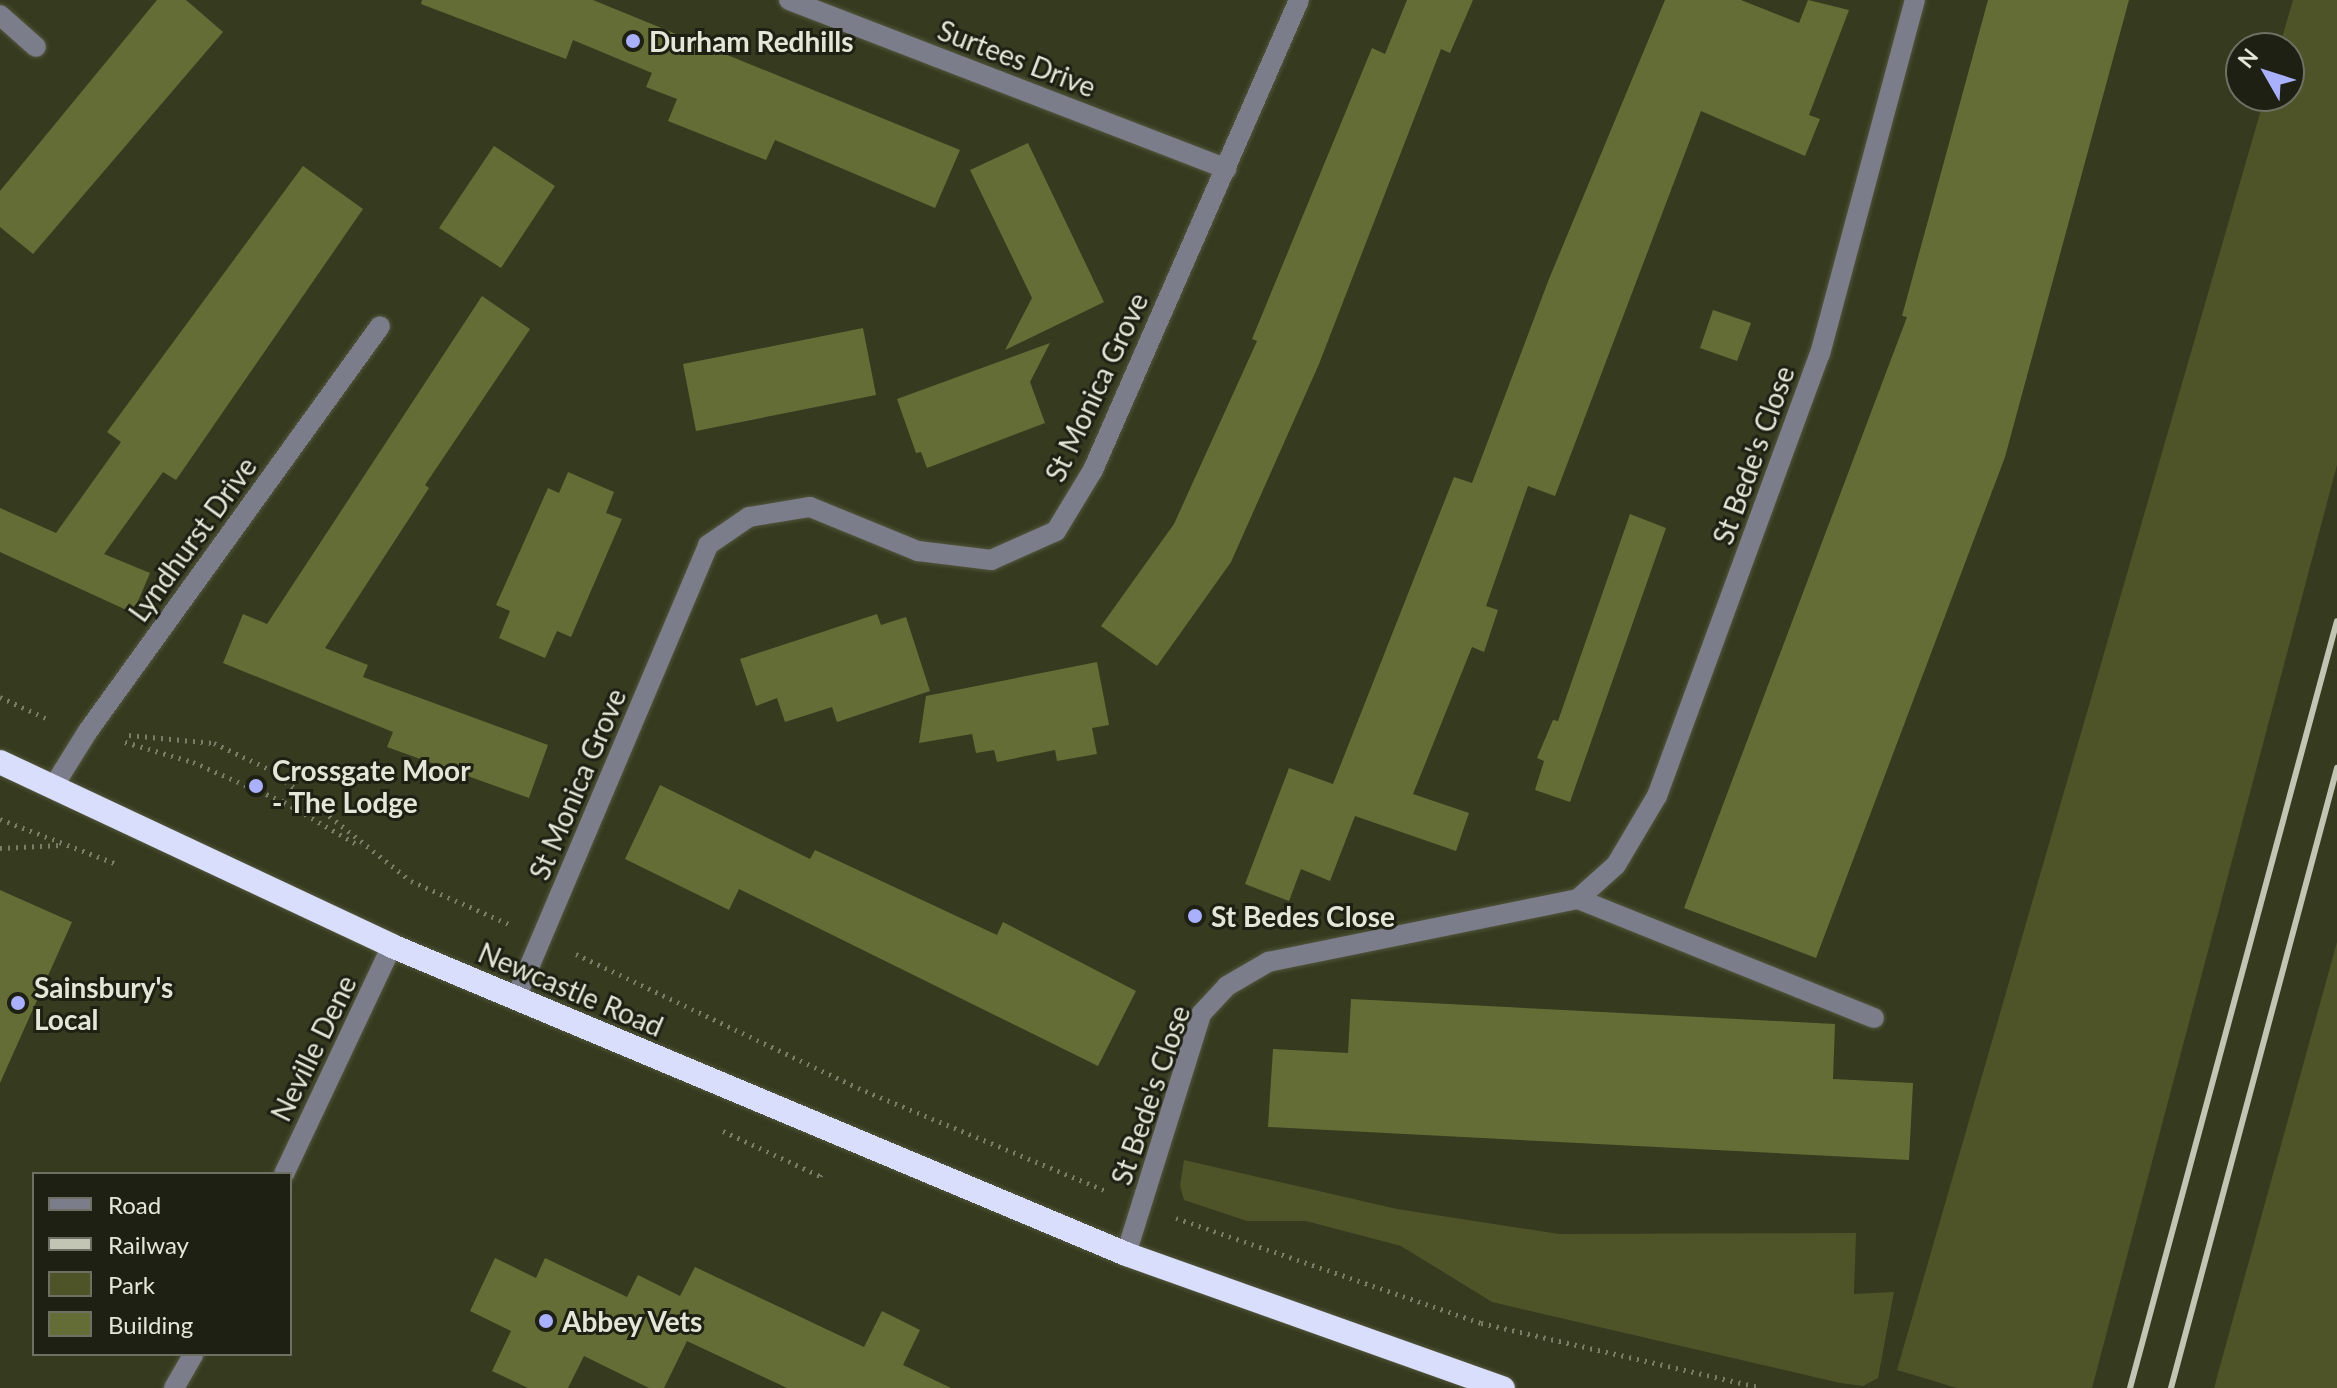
<!DOCTYPE html>
<style>
body{margin:0}
#map{position:relative;width:2337px;height:1388px;overflow:hidden;background:#363a1f;font-family:Lato,sans-serif}
div>[style]{position:absolute}
.green>*{inset:0;background:#4e5428}
.building>*{inset:0;background:#656d36}
.path>*{height:5px;margin-top:-2.5px;transform-origin:0;background:repeating-linear-gradient(90deg,#7a7d67 0 2px,transparent 0 8px)}
.roads{filter:drop-shadow(0 0 2px #52563c) drop-shadow(0 0 2px #52563c)}
.minor>*{height:20px;margin:-10px;padding:0 10px;transform-origin:10px;border-radius:10px;background:#7b7d8a}
.highway>*{height:24px;margin:-12px;padding:0 12px;transform-origin:12px;border-radius:12px;background:#dadefd}
.rail>*{height:6px;margin:-3px;padding:0 3px;transform-origin:3px;border-radius:3px;background:#c2c5b3}
.dots>*{width:22px;height:22px;translate:-50% -50%;box-sizing:border-box;border:4px solid #1e2014;border-radius:50%}
span{translate:-50% -50%;white-space:nowrap;text-align:center;line-height:1.15;-webkit-text-stroke:6px #1e2014;paint-order:stroke}
.poi-label{font-size:28px;color:#e4e7d7;font-weight:700}
.left{translate:0 -50%;text-align:left}
.street-label{font-size:28px;color:#e4e7d7}
.legend{position:absolute;left:32px;top:1172px;width:260px;height:184px;box-sizing:border-box;background:#1e2014;border:2px solid #6d7062;margin:0;padding:10px 14px;list-style:none;font-size:24px;color:#e4e7d7}
.legend li{display:flex;align-items:center;gap:16px;height:40px}
.legend b{width:40px;border:2px solid #6d7062}
.north{position:absolute;left:2225px;top:32px;width:80px;height:80px;box-sizing:border-box;background:#1e2014;border:2px solid #6d7062;border-radius:50%;rotate:309deg;font-size:22px;font-weight:700;line-height:32px;text-align:center;color:#e4e7d7}
.north::after{content:'';display:block;margin:auto;width:28px;height:36px;background:#a9b0fc;clip-path:polygon(50% 0,100% 100%,50% 72%,0 100%)}
</style>
<div id="map">
<div class="green">
<div style="clip-path:polygon(2293px 0,2337px 0,2337px 465px,2092px 1388px,1957px 1388px,1897px 1370px,2265px 96px,2289px 96px,2289px 48px,2279px 48px)"></div>
<div style="clip-path:polygon(2337px 942px,2337px 1388px,2214px 1388px)"></div>
<div style="clip-path:polygon(1184px 1160px,1397px 1209px,1559px 1234px,1856px 1233px,1854px 1294px,1894px 1292px,1878px 1378px,1863px 1386px,1840px 1383px,1492px 1302px,1401px 1246px,1306px 1221px,1247px 1221px,1184px 1200px,1180px 1186px)"></div>
</div>
<div class="building">
<div style="clip-path:polygon(157px 0,186px 0,223px 32px,33px 254px,0 227px,0 191px)"></div>
<div style="clip-path:polygon(422px 0,593px 0,960px 150px,935px 208px,775px 140px,766px 160px,668px 121px,677px 99px,646px 87px,652px 73px,573px 40px,566px 59px,421px 4px)"></div>
<div style="clip-path:polygon(1407px 0,1473px 0,1450px 53px,1441px 49px,1319px 364px,1231px 562px,1157px 666px,1101px 626px,1174px 524px,1257px 341px,1252px 339px,1372px 48px,1385px 54px)"></div>
<div style="clip-path:polygon(1665px 0,1741px 0,1799px 23px,1808px 0,1849px 10px,1809px 115px,1820px 119px,1805px 156px,1701px 111px,1555px 496px,1528px 486px,1486px 606px,1498px 610px,1484px 652px,1472px 647px,1413px 794px,1469px 813px,1456px 851px,1355px 816px,1330px 881px,1301px 869px,1289px 901px,1245px 884px,1289px 768px,1333px 784px,1454px 477px,1472px 483px,1549px 279px)"></div>
<div style="clip-path:polygon(1988px 0,2129px 0,2005px 457px,1816px 958px,1684px 908px,1907px 317px,1902px 316px)"></div>
<div style="clip-path:polygon(1028px 143px,1104px 302px,1005px 350px,1032px 298px,970px 170px)"></div>
<div style="clip-path:polygon(494px 146px,555px 186px,501px 268px,439px 228px)"></div>
<div style="clip-path:polygon(303px 166px,363px 209px,176px 480px,163px 472px,104px 554px,150px 573px,133px 613px,0 552px,0 508px,56px 533px,121px 442px,107px 432px)"></div>
<div style="clip-path:polygon(482px 296px,530px 329px,425px 485px,429px 488px,325px 648px,368px 665px,363px 677px,548px 745px,529px 798px,387px 747px,393px 732px,223px 663px,243px 614px,267px 624px)"></div>
<div style="clip-path:polygon(1713px 310px,1751px 323px,1737px 361px,1700px 348px)"></div>
<div style="clip-path:polygon(863px 328px,876px 395px,696px 431px,683px 364px)"></div>
<div style="clip-path:polygon(1050px 343px,1030px 382px,1045px 423px,927px 468px,921px 452px,916px 453px,897px 399px)"></div>
<div style="clip-path:polygon(568px 472px,614px 492px,606px 513px,622px 519px,571px 637px,557px 631px,545px 658px,499px 638px,510px 611px,496px 605px,548px 488px,559px 493px)"></div>
<div style="clip-path:polygon(1630px 514px,1666px 528px,1570px 802px,1535px 790px,1544px 761px,1537px 758px,1553px 720px,1558px 721px)"></div>
<div style="clip-path:polygon(877px 614px,881px 625px,906px 617px,930px 691px,837px 722px,832px 707px,785px 722px,777px 698px,756px 706px,740px 659px)"></div>
<div style="clip-path:polygon(1097px 662px,1109px 725px,1092px 728px,1097px 754px,1057px 761px,1055px 750px,997px 762px,994px 750px,976px 753px,972px 734px,919px 743px,926px 696px)"></div>
<div style="clip-path:polygon(660px 785px,810px 859px,815px 850px,997px 935px,1003px 922px,1136px 991px,1098px 1066px,739px 889px,729px 910px,625px 859px)"></div>
<div style="clip-path:polygon(0 890px,72px 922px,0 1083px)"></div>
<div style="clip-path:polygon(1351px 999px,1835px 1024px,1833px 1079px,1913px 1083px,1909px 1160px,1268px 1127px,1273px 1049px,1348px 1053px)"></div>
<div style="clip-path:polygon(495px 1258px,536px 1278px,545px 1258px,627px 1297px,638px 1275px,680px 1296px,695px 1267px,864px 1347px,882px 1311px,920px 1330px,903px 1365px,951px 1388px,787px 1388px,687px 1341px,664px 1388px,649px 1388px,584px 1356px,568px 1388px,528px 1388px,492px 1371px,511px 1331px,470px 1311px)"></div>
</div>
<div class="path">
<div style="left:0;top:697px;width:55px;rotate:24.7deg"></div>
<div style="left:129px;top:735px;width:85px;rotate:5.4deg"></div>
<div style="left:214px;top:743px;width:65px;rotate:25.4deg"></div>
<div style="left:273px;top:771px;width:176px;rotate:38.6deg"></div>
<div style="left:411px;top:881px;width:107px;rotate:23.7deg"></div>
<div style="left:125px;top:742px;width:71px;rotate:16.4deg"></div>
<div style="left:193px;top:762px;width:99px;rotate:23.7deg"></div>
<div style="left:284px;top:802px;width:88px;rotate:30.1deg"></div>
<div style="left:0;top:819px;width:125px;rotate:21deg"></div>
<div style="left:0;top:848px;width:61px;rotate:-2.8deg"></div>
<div style="left:576px;top:954px;width:312px;rotate:25.4deg"></div>
<div style="left:858px;top:1088px;width:269px;rotate:22.5deg"></div>
<div style="left:723px;top:1131px;width:107px;rotate:24.9deg"></div>
<div style="left:820px;top:1176px;width:7px;rotate:-63deg"></div>
<div style="left:1176px;top:1218px;width:323px;rotate:19deg"></div>
<div style="left:1481px;top:1323px;width:288px;rotate:13deg"></div>
</div>
<div class="roads">
<div class="minor">
<div style="left:789px;top:0;width:469px;rotate:21.1deg"></div>
<div style="left:0;top:15px;width:48px;rotate:41.6deg"></div>
<div style="left:53px;top:787px;width:66px;rotate:-58deg"></div>
<div style="left:88px;top:731px;width:499px;rotate:-54.2deg"></div>
<div style="left:1578px;top:899px;width:319px;rotate:21.9deg"></div>
<div style="left:516px;top:998px;width:492px;rotate:-67deg"></div>
<div style="left:708px;top:545px;width:50px;rotate:-34.3deg"></div>
<div style="left:749px;top:517px;width:62px;rotate:-9.3deg"></div>
<div style="left:810px;top:507px;width:117px;rotate:22.2deg"></div>
<div style="left:918px;top:551px;width:74px;rotate:7deg"></div>
<div style="left:991px;top:560px;width:71px;rotate:-24deg"></div>
<div style="left:1056px;top:531px;width:71px;rotate:-58.8deg"></div>
<div style="left:1093px;top:470px;width:513px;rotate:-66.33deg"></div>
<div style="left:284px;top:1174px;width:252px;rotate:-64.7deg"></div>
<div style="left:1126px;top:1254px;width:251px;rotate:-72.6deg"></div>
<div style="left:1201px;top:1014px;width:38px;rotate:-47deg"></div>
<div style="left:1227px;top:986px;width:48px;rotate:-30.3deg"></div>
<div style="left:1268px;top:962px;width:316px;rotate:-11.5deg"></div>
<div style="left:1578px;top:899px;width:51px;rotate:-41.8deg"></div>
<div style="left:1616px;top:865px;width:80px;rotate:-59.3deg"></div>
<div style="left:1657px;top:796px;width:471px;rotate:-69.8deg"></div>
<div style="left:1820px;top:354px;width:367px;rotate:-75deg"></div>
<div style="left:174px;top:1388px;width:39px;rotate:-60deg"></div>
</div>
<div class="highway">
<div style="left:0;top:762px;width:433px;rotate:25.1deg"></div>
<div style="left:392px;top:946px;width:796px;rotate:22.76deg"></div>
<div style="left:1126px;top:1254px;width:400px;rotate:19.6deg"></div>
</div>
</div>
<div class="rail">
<div style="left:2130px;top:1388px;width:794px;rotate:-74.9deg"></div>
<div style="left:2171px;top:1388px;width:642px;rotate:-75.01deg"></div>
</div>
<div class="dots">
<div style="left:633px;top:41px;background:#a9b0fc"></div>
<div style="left:256px;top:786px;background:#a9b0fc"></div>
<div style="left:1195px;top:916px;background:#a9b0fc"></div>
<div style="left:18px;top:1003px;background:#a9b0fc"></div>
<div style="left:546px;top:1321px;background:#a9b0fc"></div>
</div>
<div class="poi-label">
<span class="left" style="left:649px;top:41px">Durham Redhills</span>
<span class="left" style="left:272px;top:786px">Crossgate Moor<br>- The Lodge</span>
<span class="left" style="left:1211px;top:916px">St Bedes Close</span>
<span class="left" style="left:34px;top:1003px">Sainsbury's<br>Local</span>
<span class="left" style="left:562px;top:1321px">Abbey Vets</span>
</div>
<div class="street-label">
<span style="left:1017px;top:58px;rotate:21deg">Surtees Drive</span>
<span style="left:1096px;top:387px;rotate:-65deg">St Monica Grove</span>
<span style="left:1753px;top:455px;rotate:-70deg">St Bede's Close</span>
<span style="left:192px;top:539px;rotate:-54deg">Lyndhurst Drive</span>
<span style="left:577px;top:784px;rotate:-67deg">St Monica Grove</span>
<span style="left:571px;top:989px;rotate:23deg">Newcastle Road</span>
<span style="left:313px;top:1048px;rotate:-64deg">Neville Dene</span>
<span style="left:1150px;top:1095px;rotate:-71deg">St Bede's Close</span>
</div>
<ul class="legend">
<li><b style="height:10px;background:#7b7d8a"></b>Road</li>
<li><b style="height:10px;background:#c2c5b3"></b>Railway</li>
<li><b style="height:22px;background:#4e5428"></b>Park</li>
<li><b style="height:22px;background:#656d36"></b>Building</li>
</ul>
<div class="north">N</div>
</div>
